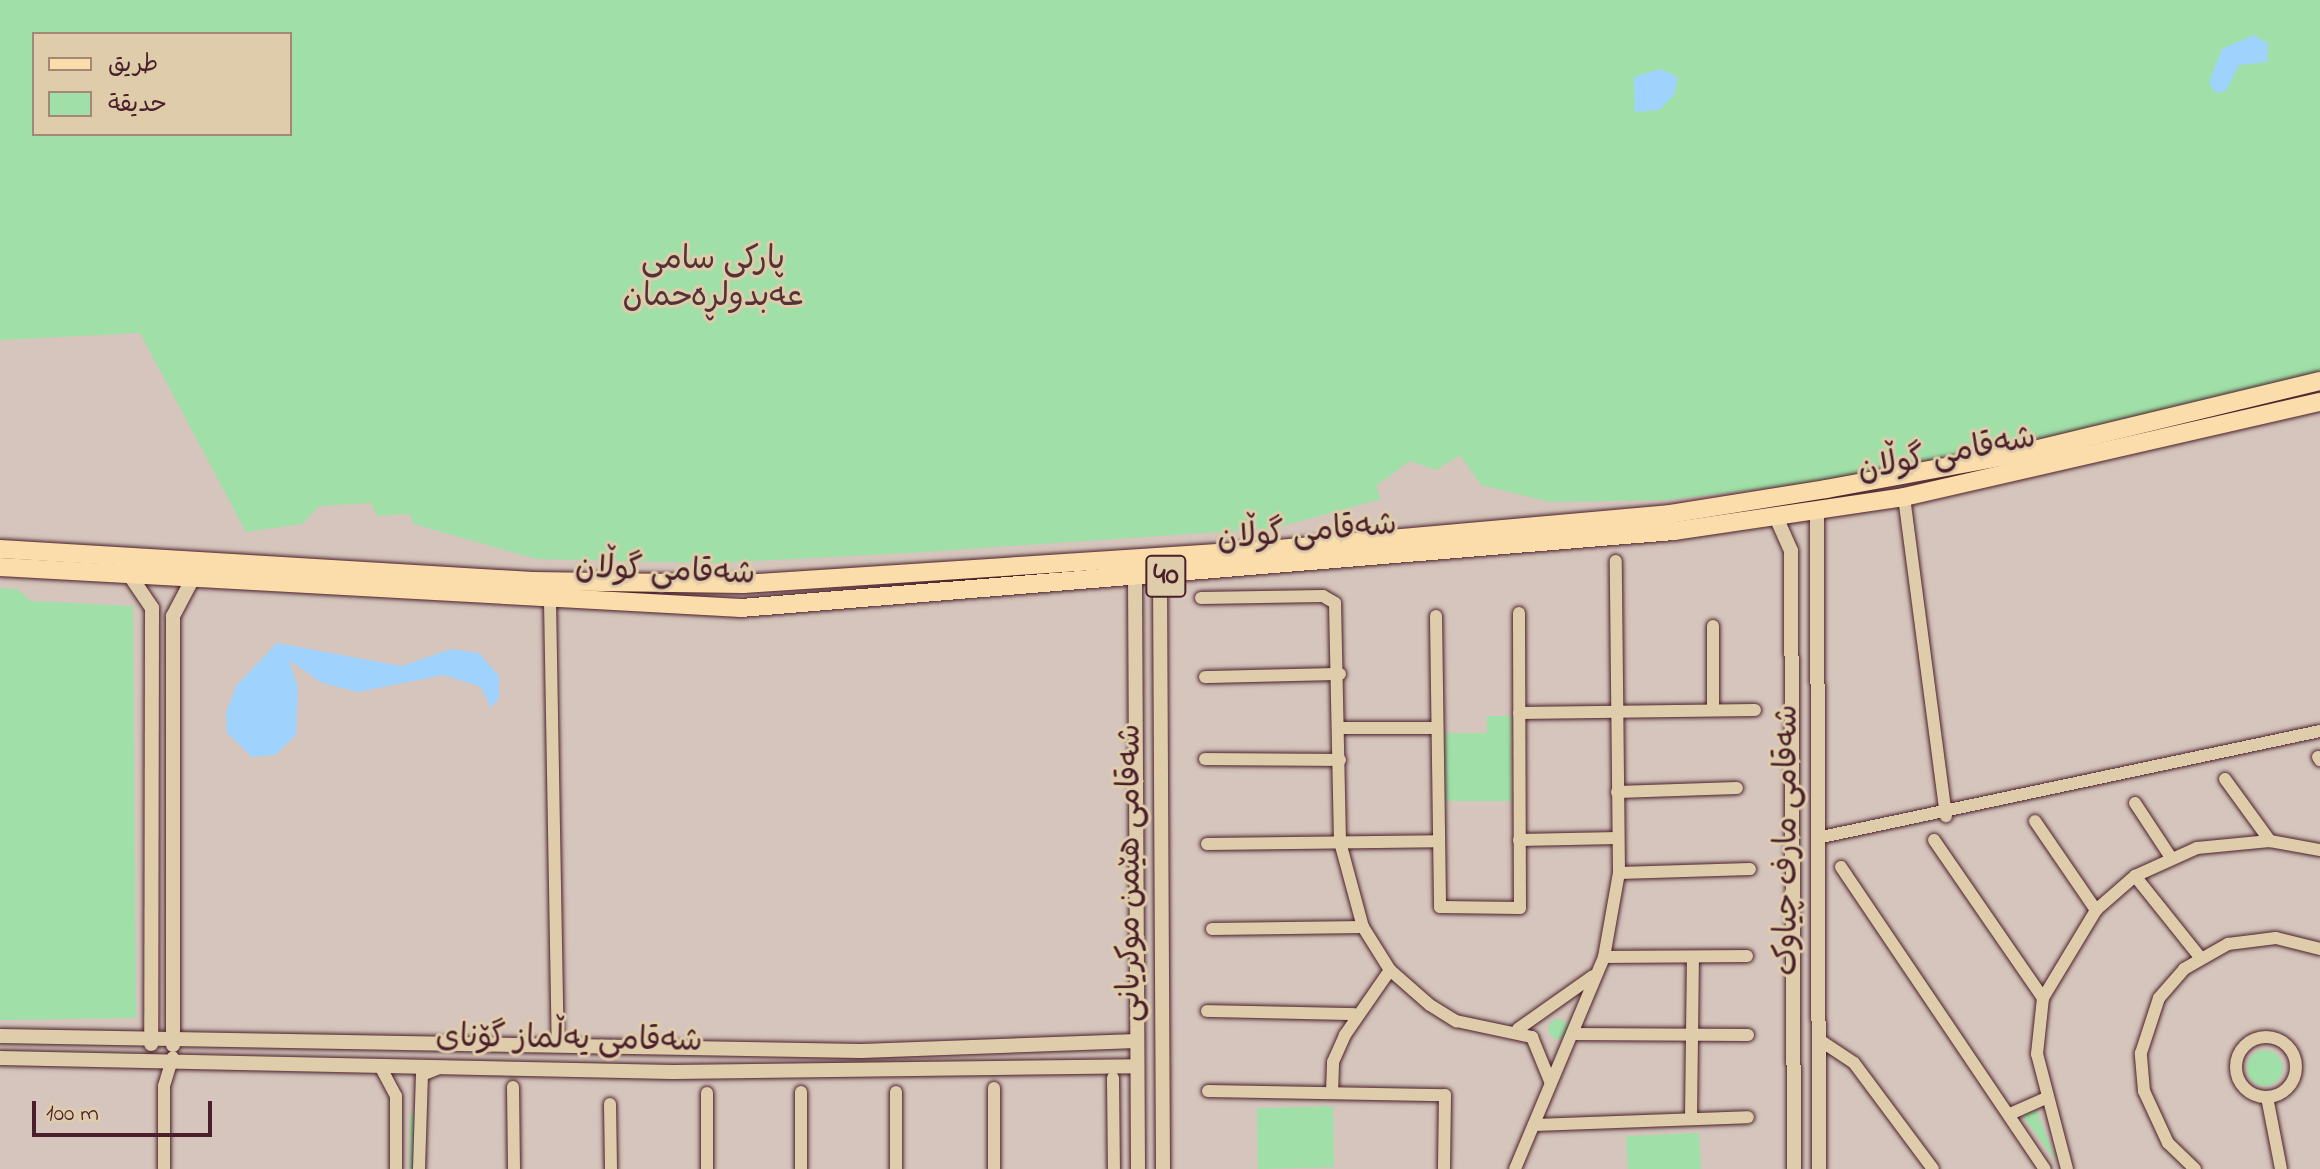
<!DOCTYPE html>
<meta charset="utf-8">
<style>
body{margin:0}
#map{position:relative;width:2320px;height:1169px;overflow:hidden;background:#d5c5bc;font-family:"Indie Flower","Playpen Sans Arabic",sans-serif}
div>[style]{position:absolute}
.green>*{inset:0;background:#a0e0a8}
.round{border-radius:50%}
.water>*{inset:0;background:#9fd3fd}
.roads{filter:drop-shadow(0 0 2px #4a1f2b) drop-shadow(0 0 2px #4a1f2b)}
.minor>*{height:12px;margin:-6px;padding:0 6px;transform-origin:6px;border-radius:6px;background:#dfccaa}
.minor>.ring{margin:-6px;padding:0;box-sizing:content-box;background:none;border:12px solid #dfccaa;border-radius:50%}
.tertiary>*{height:14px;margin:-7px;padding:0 7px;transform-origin:7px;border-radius:7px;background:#dfccaa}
.primary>*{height:18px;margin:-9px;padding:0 9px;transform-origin:9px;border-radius:9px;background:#fbddab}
span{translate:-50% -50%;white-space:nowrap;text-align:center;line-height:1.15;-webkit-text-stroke:6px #dfccaa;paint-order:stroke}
.shield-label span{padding:2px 6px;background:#dfccaa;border:2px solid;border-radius:6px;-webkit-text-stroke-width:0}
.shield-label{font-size:30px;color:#4a1f2b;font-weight:700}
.park-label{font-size:32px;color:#533238}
.street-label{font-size:32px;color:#4a1f2b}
.legend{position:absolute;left:32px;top:32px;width:260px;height:104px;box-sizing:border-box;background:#dfccaa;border:2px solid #a38777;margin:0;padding:10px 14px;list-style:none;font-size:24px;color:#4a1f2b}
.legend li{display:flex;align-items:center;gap:16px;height:40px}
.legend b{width:40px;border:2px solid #a38777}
.scale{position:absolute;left:32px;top:1101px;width:180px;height:36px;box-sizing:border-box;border:4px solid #4a1f2b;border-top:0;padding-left:10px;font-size:24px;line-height:28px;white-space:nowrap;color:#4a1f2b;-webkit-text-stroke:6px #dfccaa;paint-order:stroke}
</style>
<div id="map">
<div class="green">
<div style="clip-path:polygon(evenodd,0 0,2320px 0,2320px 380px,1843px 479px,1667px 500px,1550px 502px,1481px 485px,1460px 455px,1436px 470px,1410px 461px,1376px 486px,1381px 499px,1275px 528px,893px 554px,712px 563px,536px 559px,414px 524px,409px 514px,377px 516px,371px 503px,319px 506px,302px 524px,246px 532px,140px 333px,0 340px,0 0,34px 34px,290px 34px,290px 134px,34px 134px,34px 34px)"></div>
<div style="clip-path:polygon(0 588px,17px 589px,31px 601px,133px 606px,136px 1018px,0 1020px)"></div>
<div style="clip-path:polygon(1487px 716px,1511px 716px,1511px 801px,1445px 801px,1445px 733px,1487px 733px)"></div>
<div class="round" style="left:1548px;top:1019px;width:20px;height:20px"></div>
<div class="round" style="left:2247px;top:1050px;width:36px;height:36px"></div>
<div style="clip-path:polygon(1333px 1106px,1334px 1167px,1258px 1169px,1257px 1108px)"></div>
<div style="clip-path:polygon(2036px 1109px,2057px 1163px,2022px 1115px)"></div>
<div style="clip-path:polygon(410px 1114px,415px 1114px,414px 1169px,409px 1169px)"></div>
<div style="clip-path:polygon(1699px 1133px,1701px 1169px,1628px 1169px,1626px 1136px)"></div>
</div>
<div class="water">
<div style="clip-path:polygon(2254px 35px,2268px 44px,2267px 62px,2239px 65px,2226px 91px,2215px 93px,2209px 82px,2222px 49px)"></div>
<div style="clip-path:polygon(1660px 69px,1678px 77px,1674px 95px,1659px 110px,1635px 112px,1634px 77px)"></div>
<div style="clip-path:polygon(277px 643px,402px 666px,451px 649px,479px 653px,499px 676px,499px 698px,491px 708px,481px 687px,444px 675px,358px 692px,322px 683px,289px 660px,298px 688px,296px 735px,275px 755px,252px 757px,227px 733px,226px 713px,236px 686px)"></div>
</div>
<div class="roads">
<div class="minor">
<div style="left:1904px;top:497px;width:322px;rotate:82.5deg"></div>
<div style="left:1201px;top:598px;width:122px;rotate:-0.9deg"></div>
<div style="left:1323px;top:596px;width:14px;rotate:30deg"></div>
<div style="left:1335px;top:603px;width:239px;rotate:88.8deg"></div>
<div style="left:1340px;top:842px;width:88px;rotate:74.9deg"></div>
<div style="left:1363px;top:927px;width:51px;rotate:57.9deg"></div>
<div style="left:1390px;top:970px;width:53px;rotate:41.2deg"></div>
<div style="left:1430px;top:1005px;width:31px;rotate:32deg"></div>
<div style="left:1456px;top:1021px;width:78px;rotate:11.9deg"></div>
<div style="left:1532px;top:1037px;width:48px;rotate:67.8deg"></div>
<div style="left:550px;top:600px;width:446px;rotate:89deg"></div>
<div style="left:1436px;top:616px;width:291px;rotate:89.2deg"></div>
<div style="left:1440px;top:907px;width:80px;rotate:0.7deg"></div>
<div style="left:1520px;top:908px;width:295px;rotate:-90.2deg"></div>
<div style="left:1205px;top:677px;width:135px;rotate:-1.3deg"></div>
<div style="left:1713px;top:710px;width:84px;rotate:-90deg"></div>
<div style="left:1519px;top:713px;width:236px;rotate:-0.7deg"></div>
<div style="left:1340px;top:728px;width:96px"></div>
<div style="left:2318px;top:757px;width:4px;rotate:56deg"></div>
<div style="left:1205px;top:759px;width:135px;rotate:0.4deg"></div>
<div style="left:2225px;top:779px;width:77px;rotate:54deg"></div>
<div style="left:1617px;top:792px;width:120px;rotate:-1.9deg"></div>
<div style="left:2135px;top:803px;width:64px;rotate:56.6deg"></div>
<div style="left:2035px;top:821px;width:108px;rotate:55.6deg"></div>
<div style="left:1817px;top:838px;width:514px;rotate:-12.01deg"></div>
<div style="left:1519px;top:840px;width:99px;rotate:-1.2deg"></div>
<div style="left:1934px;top:840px;width:192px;rotate:55.4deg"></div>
<div style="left:1207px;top:844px;width:232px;rotate:-0.7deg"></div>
<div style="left:1841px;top:867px;width:364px;rotate:56deg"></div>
<div style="left:1619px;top:873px;width:131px;rotate:-1.7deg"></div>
<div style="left:2135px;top:876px;width:104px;rotate:51.3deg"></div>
<div style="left:1212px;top:929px;width:151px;rotate:-0.8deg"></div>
<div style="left:1604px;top:957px;width:143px;rotate:-0.4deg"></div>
<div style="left:1207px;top:1011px;width:147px;rotate:1.2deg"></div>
<div style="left:1518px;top:1029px;width:92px;rotate:-35.2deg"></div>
<div style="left:1572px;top:1034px;width:176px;rotate:0.3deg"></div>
<div class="ring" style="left:2236px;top:1037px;width:48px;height:48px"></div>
<div style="left:1818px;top:1039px;width:43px;rotate:33.7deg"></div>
<div style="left:1854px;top:1063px;width:132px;rotate:53.3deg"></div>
<div style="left:380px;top:1066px;width:34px;rotate:62deg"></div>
<div style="left:396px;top:1096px;width:73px;rotate:90deg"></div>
<div style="left:1113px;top:1078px;width:91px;rotate:89.4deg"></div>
<div style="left:513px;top:1087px;width:82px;rotate:89.3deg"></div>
<div style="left:1208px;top:1091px;width:237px;rotate:1deg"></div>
<div style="left:1445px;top:1095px;width:74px;rotate:90.8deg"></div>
<div style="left:896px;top:1092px;width:77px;rotate:90deg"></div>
<div style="left:707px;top:1093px;width:76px;rotate:90deg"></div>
<div style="left:1332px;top:1093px;width:31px;rotate:-88deg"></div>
<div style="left:1333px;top:1062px;width:30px;rotate:-66deg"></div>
<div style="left:1345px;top:1035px;width:79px;rotate:-55.3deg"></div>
<div style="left:2267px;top:1097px;width:73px;rotate:79deg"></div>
<div style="left:610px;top:1104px;width:65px;rotate:89.1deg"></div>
<div style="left:2010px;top:1114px;width:36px;rotate:-24deg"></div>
<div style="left:1691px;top:1118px;width:160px;rotate:-89.3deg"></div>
<div style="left:1534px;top:1125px;width:214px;rotate:-2.1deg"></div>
<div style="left:164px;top:1169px;width:83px;rotate:-90deg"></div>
<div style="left:164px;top:1086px;width:30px;rotate:-73deg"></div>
<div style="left:419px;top:1169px;width:94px;rotate:-88.2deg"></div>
<div style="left:422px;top:1075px;width:18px;rotate:-22deg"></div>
<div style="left:801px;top:1169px;width:77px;rotate:-90deg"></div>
<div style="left:994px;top:1169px;width:81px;rotate:-90deg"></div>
<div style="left:1515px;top:1169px;width:230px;rotate:-67.2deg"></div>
<div style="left:1604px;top:957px;width:85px;rotate:-79.9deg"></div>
<div style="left:1619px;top:873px;width:312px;rotate:-90.6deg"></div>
<div style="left:2067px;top:1169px;width:119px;rotate:-104.6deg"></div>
<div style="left:2037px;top:1054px;width:56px;rotate:-83.9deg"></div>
<div style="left:2043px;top:998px;width:103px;rotate:-58.9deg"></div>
<div style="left:2096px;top:910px;width:52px;rotate:-41.1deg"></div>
<div style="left:2135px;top:876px;width:68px;rotate:-24.3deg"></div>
<div style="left:2197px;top:848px;width:73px;rotate:-5.5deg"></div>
<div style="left:2270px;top:841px;width:51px;rotate:10.2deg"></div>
<div style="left:2195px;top:1169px;width:37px;rotate:-136deg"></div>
<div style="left:2168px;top:1143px;width:57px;rotate:-114.8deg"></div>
<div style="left:2144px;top:1091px;width:38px;rotate:-95deg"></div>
<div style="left:2141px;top:1053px;width:58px;rotate:-71.9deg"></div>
<div style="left:2159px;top:998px;width:38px;rotate:-49deg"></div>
<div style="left:2184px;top:969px;width:51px;rotate:-29.6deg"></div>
<div style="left:2228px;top:944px;width:48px;rotate:-7.1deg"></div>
<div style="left:2276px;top:938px;width:45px;rotate:14deg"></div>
</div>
<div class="tertiary">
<div style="left:1817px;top:511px;width:658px;rotate:89.83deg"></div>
<div style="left:1776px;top:517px;width:37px;rotate:66deg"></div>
<div style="left:1791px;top:551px;width:618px;rotate:89.72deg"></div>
<div style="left:129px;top:574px;width:41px;rotate:55.9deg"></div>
<div style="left:152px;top:608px;width:436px;rotate:90.1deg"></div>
<div style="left:1160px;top:576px;width:593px;rotate:89.71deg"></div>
<div style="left:1135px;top:577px;width:592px;rotate:89.71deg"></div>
<div style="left:0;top:1036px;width:861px;rotate:1deg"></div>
<div style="left:861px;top:1051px;width:276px;rotate:-2.1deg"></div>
<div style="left:173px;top:1045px;width:429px;rotate:-90deg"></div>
<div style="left:173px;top:616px;width:43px;rotate:-62.2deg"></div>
<div style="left:0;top:1058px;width:673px;rotate:1.19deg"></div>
<div style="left:673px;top:1072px;width:464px;rotate:-0.7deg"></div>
</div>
<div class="primary">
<div style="left:0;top:549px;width:533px;rotate:3.44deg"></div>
<div style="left:532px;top:581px;width:211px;rotate:0.8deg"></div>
<div style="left:743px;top:584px;width:537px;rotate:-3.74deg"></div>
<div style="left:1279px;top:549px;width:393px;rotate:-5.1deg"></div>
<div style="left:1670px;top:514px;width:158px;rotate:-9.1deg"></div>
<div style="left:1826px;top:489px;width:199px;rotate:-10.4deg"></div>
<div style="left:2022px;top:453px;width:307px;rotate:-13.6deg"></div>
<div style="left:0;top:567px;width:742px;rotate:3.17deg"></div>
<div style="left:741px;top:608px;width:936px;rotate:-4.72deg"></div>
<div style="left:1674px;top:531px;width:232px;rotate:-8.4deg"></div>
<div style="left:1904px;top:497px;width:427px;rotate:-12.9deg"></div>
</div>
</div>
<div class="shield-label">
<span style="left:1166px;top:576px">40</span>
</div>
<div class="park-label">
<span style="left:713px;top:280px">پارکی سامی<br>عەبدولڕەحمان</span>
</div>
<div class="street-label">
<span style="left:1947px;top:456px;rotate:-11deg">شەقامی گوڵان</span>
<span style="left:1307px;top:534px;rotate:-5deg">شەقامی گوڵان</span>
<span style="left:665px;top:573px;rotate:2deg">شەقامی گوڵان</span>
<span style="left:1789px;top:840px;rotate:-90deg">شەقامی مارف چیاوک</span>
<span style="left:1132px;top:873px;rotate:-90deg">شەقامی هێمن موکریانی</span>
<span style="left:569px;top:1041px;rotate:1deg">شەقامی یەڵماز گۆنای</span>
</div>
<ul class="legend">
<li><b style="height:10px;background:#fbddab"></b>طريق</li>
<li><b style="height:22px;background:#a0e0a8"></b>حديقة</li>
</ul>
<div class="scale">100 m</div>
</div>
